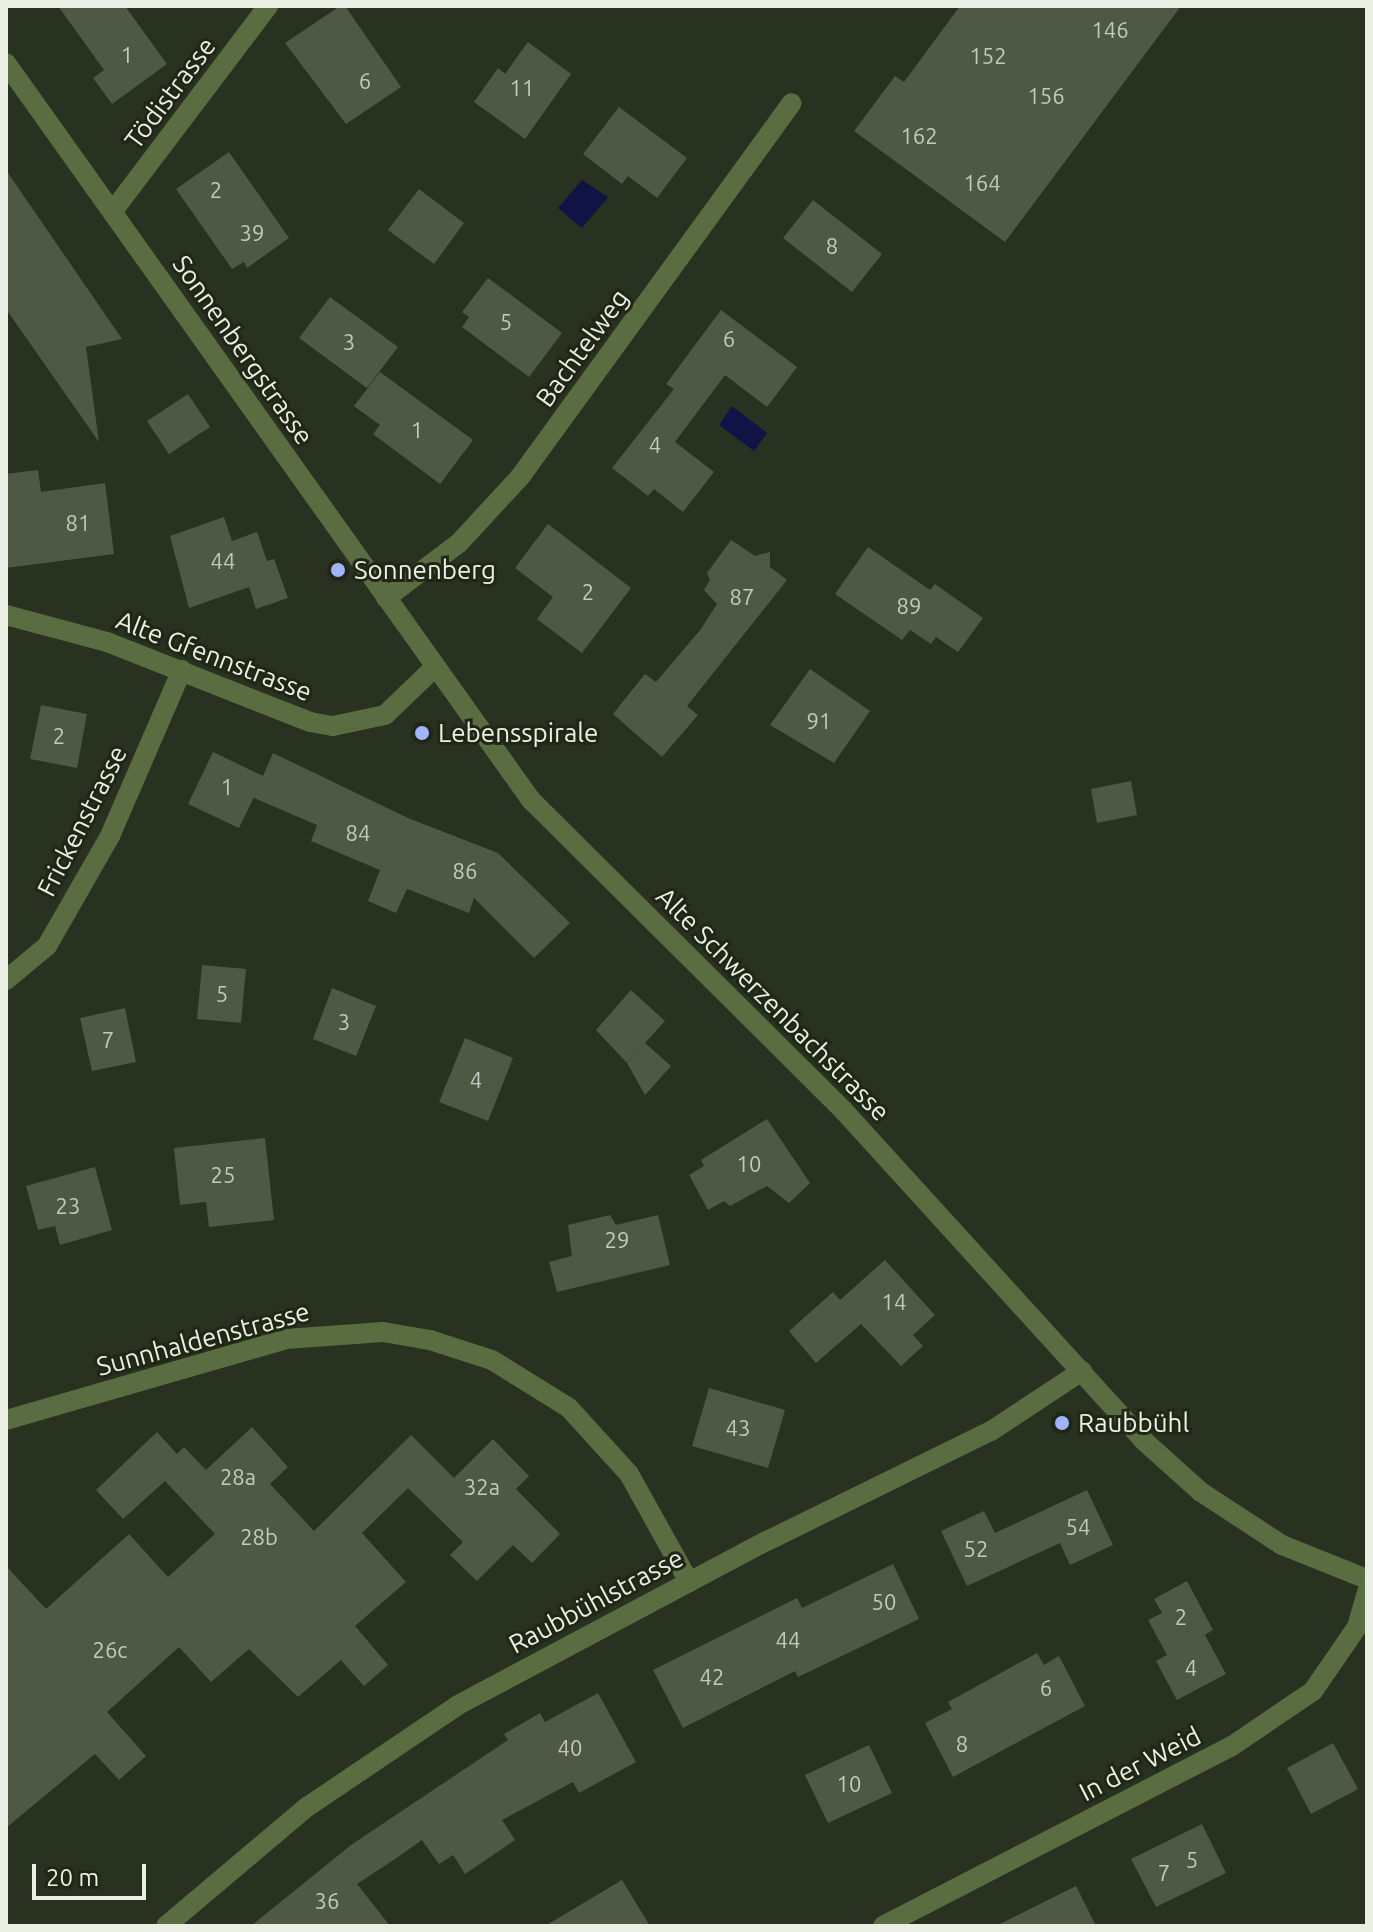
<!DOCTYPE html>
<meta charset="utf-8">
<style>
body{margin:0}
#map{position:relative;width:1373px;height:1932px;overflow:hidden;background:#293120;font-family:Ubuntu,sans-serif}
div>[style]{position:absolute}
.water>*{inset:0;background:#101346}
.building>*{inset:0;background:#4f5845}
.minor>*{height:20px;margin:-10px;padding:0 10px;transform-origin:10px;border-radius:10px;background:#596d41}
.dots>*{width:22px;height:22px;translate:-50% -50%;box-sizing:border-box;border:4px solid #202716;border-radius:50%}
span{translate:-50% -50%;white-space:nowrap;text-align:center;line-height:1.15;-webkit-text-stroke:6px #202716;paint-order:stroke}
.number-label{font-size:22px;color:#c3cabc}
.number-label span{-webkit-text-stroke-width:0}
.street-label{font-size:26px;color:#eaf0e4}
.poi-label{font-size:26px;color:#eaf0e4}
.left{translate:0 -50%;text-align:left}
.frame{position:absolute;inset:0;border:8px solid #eaf0e4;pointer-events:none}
.scale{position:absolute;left:32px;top:1864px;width:114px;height:36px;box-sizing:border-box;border:4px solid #eaf0e4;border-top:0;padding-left:10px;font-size:24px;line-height:28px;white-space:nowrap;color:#eaf0e4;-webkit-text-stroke:6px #202716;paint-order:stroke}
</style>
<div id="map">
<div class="water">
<div style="clip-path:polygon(582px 180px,608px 197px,582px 228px,558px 208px)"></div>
<div style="clip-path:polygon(732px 406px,767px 433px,754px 451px,719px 425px)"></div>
</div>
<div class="building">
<div style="clip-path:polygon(58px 6px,125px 6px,167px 64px,112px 104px,93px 78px,104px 70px)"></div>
<div style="clip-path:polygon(340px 6px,345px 6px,401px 87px,346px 124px,285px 43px)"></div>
<div style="clip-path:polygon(960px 6px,1181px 6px,1005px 242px,854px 131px,895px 76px,904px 82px)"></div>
<div style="clip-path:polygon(528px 42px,571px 74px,525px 139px,474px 102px,498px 68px,505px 74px)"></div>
<div style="clip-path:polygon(619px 107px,687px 158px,657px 198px,628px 176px,622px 184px,583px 154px)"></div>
<div style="clip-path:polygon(229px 152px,289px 238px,247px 268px,244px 262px,232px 269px,176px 189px)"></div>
<div style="clip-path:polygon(6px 170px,122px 339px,86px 347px,99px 442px,6px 309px)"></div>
<div style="clip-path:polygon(419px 189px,464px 223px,434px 264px,388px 230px)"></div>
<div style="clip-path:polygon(813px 200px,882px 254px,852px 292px,783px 238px)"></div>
<div style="clip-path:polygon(488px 278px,562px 333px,529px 377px,462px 327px,469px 317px,462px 312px)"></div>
<div style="clip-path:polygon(330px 297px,398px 347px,367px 388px,299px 338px)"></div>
<div style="clip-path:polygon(721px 310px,797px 367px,767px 407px,725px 375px,675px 442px,714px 472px,683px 512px,654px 489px,648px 496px,612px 468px,674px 389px,666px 384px)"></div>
<div style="clip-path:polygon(380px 372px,473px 440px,440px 484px,373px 434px,380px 425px,354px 406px)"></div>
<div style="clip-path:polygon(188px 394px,210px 427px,169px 454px,147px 421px)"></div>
<div style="clip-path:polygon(38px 470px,41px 492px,105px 483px,114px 554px,6px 568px,6px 474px)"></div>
<div style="clip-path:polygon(224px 517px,232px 541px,257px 532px,267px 561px,274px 559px,288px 598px,256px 609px,249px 587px,189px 608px,170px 536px)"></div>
<div style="clip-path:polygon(548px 524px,631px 588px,582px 653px,537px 619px,553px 597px,515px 568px)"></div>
<div style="clip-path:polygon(731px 540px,755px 556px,770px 552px,770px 567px,787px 580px,687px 706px,698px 715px,662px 757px,613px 714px,645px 674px,656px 682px,701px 629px,717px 604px,704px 590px,710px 580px,707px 573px)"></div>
<div style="clip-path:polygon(868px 547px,930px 590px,935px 584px,983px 618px,958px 652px,936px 637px,931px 644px,910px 630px,902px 640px,835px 594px)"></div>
<div style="clip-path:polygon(810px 669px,870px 711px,834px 763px,770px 725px)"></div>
<div style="clip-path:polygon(41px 705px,87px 714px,77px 768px,30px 759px)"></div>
<div style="clip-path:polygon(213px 752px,263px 776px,273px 753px,408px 818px,498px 853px,570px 923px,534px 958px,474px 898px,469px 913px,407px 889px,396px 913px,368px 901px,380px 870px,311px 841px,317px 825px,254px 798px,256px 793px,239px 828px,188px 804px)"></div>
<div style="clip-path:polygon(1131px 781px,1137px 815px,1097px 823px,1091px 789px)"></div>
<div style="clip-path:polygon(202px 965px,246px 969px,241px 1023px,197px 1019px)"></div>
<div style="clip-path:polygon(332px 988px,376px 1006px,356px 1056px,313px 1039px)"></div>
<div style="clip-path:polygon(631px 990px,665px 1021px,627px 1063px,596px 1030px)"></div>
<div style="clip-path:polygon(125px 1008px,136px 1062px,92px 1071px,80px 1018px)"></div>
<div style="clip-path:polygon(465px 1038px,513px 1058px,488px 1121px,439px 1102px)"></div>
<div style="clip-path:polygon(645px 1043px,671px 1066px,645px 1095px,627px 1063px)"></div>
<div style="clip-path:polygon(767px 1119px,810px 1183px,789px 1203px,767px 1186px,730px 1206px,724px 1201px,708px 1210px,689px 1175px,704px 1166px,701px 1160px)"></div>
<div style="clip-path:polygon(265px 1138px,274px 1220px,209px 1227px,206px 1202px,180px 1205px,174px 1148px)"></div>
<div style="clip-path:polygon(95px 1167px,112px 1230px,60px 1245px,55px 1226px,38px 1230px,26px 1186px)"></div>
<div style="clip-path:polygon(610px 1215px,616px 1225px,658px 1215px,670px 1265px,557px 1292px,549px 1262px,572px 1256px,568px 1225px)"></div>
<div style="clip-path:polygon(885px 1260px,935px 1315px,913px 1335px,923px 1346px,901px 1366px,861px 1324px,816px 1363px,789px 1331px,833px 1292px,840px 1300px)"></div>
<div style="clip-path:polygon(709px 1388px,785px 1410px,768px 1468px,692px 1446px)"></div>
<div style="clip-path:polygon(252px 1427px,288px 1467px,270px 1484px,314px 1531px,411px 1435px,454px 1478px,493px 1439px,529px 1476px,516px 1489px,560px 1534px,532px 1563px,513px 1545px,477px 1581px,450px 1555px,463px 1542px,408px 1488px,362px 1533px,406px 1582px,355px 1626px,388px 1665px,364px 1686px,341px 1660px,298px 1697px,249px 1649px,211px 1682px,179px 1647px,107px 1712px,146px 1756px,119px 1780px,95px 1754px,6px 1828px,6px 1566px,46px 1609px,129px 1534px,168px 1577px,215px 1534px,165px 1481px,123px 1519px,96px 1490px,157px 1432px,177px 1454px,184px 1447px,206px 1470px)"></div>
<div style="clip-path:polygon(1087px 1490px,1113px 1545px,1070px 1565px,1060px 1543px,967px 1586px,941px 1531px,984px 1511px,995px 1533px)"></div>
<div style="clip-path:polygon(893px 1564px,919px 1619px,798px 1677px,795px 1671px,683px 1728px,653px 1670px,797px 1598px,802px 1608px)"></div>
<div style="clip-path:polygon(1187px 1581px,1213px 1630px,1205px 1635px,1226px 1674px,1177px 1700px,1156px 1661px,1167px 1655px,1148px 1620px,1162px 1613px,1154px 1599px)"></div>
<div style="clip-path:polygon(1037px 1653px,1044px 1665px,1059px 1656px,1085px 1706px,953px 1777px,925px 1723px,952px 1709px,948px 1702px)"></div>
<div style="clip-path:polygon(598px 1693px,636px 1762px,579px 1793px,573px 1782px,502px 1820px,515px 1840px,465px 1874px,453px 1855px,439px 1864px,422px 1840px,395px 1859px,357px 1884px,390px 1926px,251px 1926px,351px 1845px,508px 1740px,504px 1734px,540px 1713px,545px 1722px)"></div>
<div style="clip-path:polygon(1333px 1743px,1358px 1789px,1311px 1814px,1287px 1768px)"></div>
<div style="clip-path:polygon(869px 1745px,892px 1793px,828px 1823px,805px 1775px)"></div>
<div style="clip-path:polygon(1202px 1824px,1226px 1873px,1156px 1907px,1131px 1859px)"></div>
<div style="clip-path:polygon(622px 1880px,650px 1926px,545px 1926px)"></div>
<div style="clip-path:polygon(1076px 1886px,1096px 1926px,996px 1926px)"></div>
</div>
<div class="minor">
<div style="left:6px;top:63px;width:905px;rotate:54.54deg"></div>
<div style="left:531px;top:800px;width:440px;rotate:44.8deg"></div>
<div style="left:843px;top:1110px;width:446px;rotate:47.7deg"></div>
<div style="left:1143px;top:1440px;width:78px;rotate:41.9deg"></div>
<div style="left:1201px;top:1492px;width:97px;rotate:33.2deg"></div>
<div style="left:1282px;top:1545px;width:92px;rotate:21.8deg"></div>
<div style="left:113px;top:211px;width:257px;rotate:-52.9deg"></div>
<div style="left:386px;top:598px;width:91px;rotate:-37deg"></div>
<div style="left:459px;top:543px;width:90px;rotate:-47.3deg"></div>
<div style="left:520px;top:477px;width:462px;rotate:-54deg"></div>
<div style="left:6px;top:615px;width:105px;rotate:15deg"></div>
<div style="left:107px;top:642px;width:218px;rotate:21.5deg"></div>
<div style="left:310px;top:722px;width:23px;rotate:10deg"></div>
<div style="left:333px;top:726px;width:53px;rotate:-11.9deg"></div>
<div style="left:385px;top:715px;width:69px;rotate:-43.8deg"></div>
<div style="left:6px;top:980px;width:53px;rotate:-39.7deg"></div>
<div style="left:47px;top:946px;width:127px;rotate:-60.2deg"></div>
<div style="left:110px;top:836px;width:181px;rotate:-66.6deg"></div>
<div style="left:6px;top:1420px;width:291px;rotate:-16.1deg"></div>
<div style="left:286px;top:1339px;width:97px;rotate:-4.1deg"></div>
<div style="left:383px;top:1332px;width:48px;rotate:9.7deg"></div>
<div style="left:430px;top:1340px;width:65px;rotate:17.9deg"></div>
<div style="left:492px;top:1360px;width:91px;rotate:31.9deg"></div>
<div style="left:569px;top:1408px;width:89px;rotate:47.7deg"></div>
<div style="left:629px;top:1474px;width:124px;rotate:60.9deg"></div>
<div style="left:166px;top:1926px;width:185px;rotate:-40.2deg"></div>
<div style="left:307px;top:1807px;width:182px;rotate:-34deg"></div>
<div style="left:458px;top:1705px;width:350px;rotate:-28deg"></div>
<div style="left:767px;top:1541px;width:250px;rotate:-26.2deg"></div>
<div style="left:991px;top:1431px;width:109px;rotate:-33.4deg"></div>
<div style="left:883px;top:1926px;width:393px;rotate:-27.3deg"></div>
<div style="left:1232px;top:1746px;width:98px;rotate:-34.2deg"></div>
<div style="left:1313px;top:1691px;width:78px;rotate:-55.5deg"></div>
<div style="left:1357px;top:1627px;width:37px;rotate:-74deg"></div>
</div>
<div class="dots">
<div style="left:338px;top:570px;background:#a1b3fd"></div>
<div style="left:422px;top:733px;background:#a1b3fd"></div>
<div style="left:1062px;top:1423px;background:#a1b3fd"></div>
</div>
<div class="number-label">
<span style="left:1110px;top:30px">146</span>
<span style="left:127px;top:55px">1</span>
<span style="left:988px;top:56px">152</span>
<span style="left:365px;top:81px">6</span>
<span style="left:522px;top:88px">11</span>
<span style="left:1046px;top:96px">156</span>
<span style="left:919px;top:136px">162</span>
<span style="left:982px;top:183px">164</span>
<span style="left:216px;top:190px">2</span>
<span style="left:252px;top:233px">39</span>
<span style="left:832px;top:246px">8</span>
<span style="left:506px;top:322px">5</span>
<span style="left:729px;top:339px">6</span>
<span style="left:349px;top:342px">3</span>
<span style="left:417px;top:430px">1</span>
<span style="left:655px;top:445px">4</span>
<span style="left:78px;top:523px">81</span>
<span style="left:223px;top:561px">44</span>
<span style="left:588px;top:592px">2</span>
<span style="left:742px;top:597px">87</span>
<span style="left:909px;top:606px">89</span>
<span style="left:819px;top:721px">91</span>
<span style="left:59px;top:736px">2</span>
<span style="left:227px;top:787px">1</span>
<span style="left:358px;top:833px">84</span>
<span style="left:465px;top:871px">86</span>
<span style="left:222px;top:994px">5</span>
<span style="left:344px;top:1022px">3</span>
<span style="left:108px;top:1040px">7</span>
<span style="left:476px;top:1080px">4</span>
<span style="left:749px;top:1164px">10</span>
<span style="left:223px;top:1175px">25</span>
<span style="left:68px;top:1206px">23</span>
<span style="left:617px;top:1240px">29</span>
<span style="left:894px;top:1302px">14</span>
<span style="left:738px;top:1428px">43</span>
<span style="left:238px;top:1477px">28a</span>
<span style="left:482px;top:1487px">32a</span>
<span style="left:1078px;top:1527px">54</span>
<span style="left:259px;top:1537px">28b</span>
<span style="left:976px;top:1549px">52</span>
<span style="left:884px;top:1602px">50</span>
<span style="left:1181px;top:1617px">2</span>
<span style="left:788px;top:1640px">44</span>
<span style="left:110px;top:1650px">26c</span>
<span style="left:1191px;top:1668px">4</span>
<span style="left:712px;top:1677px">42</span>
<span style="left:1046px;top:1688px">6</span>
<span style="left:962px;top:1744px">8</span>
<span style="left:570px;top:1748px">40</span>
<span style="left:849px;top:1784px">10</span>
<span style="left:1192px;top:1860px">5</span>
<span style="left:1164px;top:1873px">7</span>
<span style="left:327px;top:1901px">36</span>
</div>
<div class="street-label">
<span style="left:170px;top:93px;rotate:-53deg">Tödistrasse</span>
<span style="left:582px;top:348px;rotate:-54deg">Bachtelweg</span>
<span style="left:243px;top:350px;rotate:55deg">Sonnenbergstrasse</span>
<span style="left:214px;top:656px;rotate:21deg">Alte Gfennstrasse</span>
<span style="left:82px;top:821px;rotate:-63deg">Frickenstrasse</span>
<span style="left:773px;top:1004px;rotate:45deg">Alte Schwerzenbachstrasse</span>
<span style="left:203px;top:1339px;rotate:-15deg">Sunnhaldenstrasse</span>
<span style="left:596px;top:1601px;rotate:-28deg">Raubbühlstrasse</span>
<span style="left:1140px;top:1764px;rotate:-27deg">In der Weid</span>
</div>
<div class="poi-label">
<span class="left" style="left:354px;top:570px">Sonnenberg</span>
<span class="left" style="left:438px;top:733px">Lebensspirale</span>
<span class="left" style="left:1078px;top:1423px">Raubbühl</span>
</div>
<div class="frame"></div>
<div class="scale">20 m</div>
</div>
